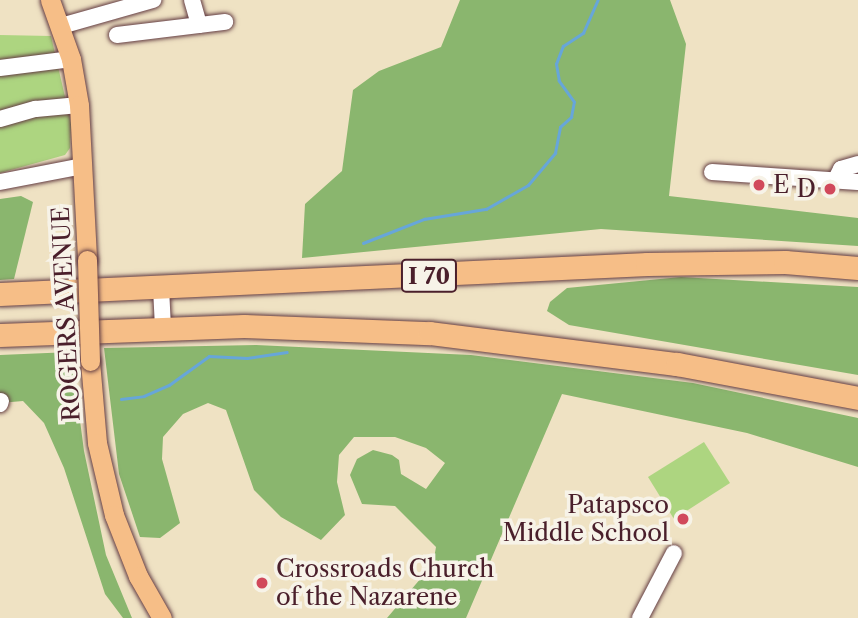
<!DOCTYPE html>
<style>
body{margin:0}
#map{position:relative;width:858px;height:618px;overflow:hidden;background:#efe2c3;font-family:"Libre Caslon Text",serif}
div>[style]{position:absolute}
.green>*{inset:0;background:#add580}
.forest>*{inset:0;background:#8ab66e}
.stream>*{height:2.5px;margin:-1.25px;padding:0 1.25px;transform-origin:1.25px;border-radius:1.25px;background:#67a6d9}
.roads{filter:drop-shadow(0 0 2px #633c42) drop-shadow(0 0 2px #633c42)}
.minor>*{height:16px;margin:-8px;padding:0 8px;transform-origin:8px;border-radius:8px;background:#fff}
.major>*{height:19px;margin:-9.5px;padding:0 9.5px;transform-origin:9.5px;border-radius:9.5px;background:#f6be87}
.highway>*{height:23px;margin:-11.5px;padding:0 11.5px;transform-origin:11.5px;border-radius:11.5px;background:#f6be87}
.bridges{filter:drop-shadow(0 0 2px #633c42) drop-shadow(0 0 2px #633c42)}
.major-bridge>*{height:19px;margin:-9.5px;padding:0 9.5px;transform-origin:9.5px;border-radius:9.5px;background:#f6be87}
.dots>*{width:19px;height:19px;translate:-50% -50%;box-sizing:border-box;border:4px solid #f7f3e8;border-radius:50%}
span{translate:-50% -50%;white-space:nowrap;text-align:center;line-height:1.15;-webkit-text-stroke:7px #f7f3e8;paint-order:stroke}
.shield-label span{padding:2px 5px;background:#f7f3e8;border:2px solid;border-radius:5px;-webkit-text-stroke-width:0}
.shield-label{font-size:23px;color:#4a1f2b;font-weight:700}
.poi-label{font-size:24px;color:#4a1f2b}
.left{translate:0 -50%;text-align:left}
.right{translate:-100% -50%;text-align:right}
.street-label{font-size:24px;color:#4a1f2b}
</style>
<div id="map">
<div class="green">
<div style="clip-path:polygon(0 35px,51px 36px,71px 123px,70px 148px,65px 155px,0 173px)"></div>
<div style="clip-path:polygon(704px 442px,730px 483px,674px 519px,648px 477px)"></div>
</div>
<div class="forest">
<div style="clip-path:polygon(460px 0,670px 0,686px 44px,669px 196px,858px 218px,858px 246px,601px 229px,302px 258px,305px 204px,342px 171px,353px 90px,379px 71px,441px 47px)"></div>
<div style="clip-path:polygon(21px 196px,33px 202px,14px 279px,0 280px,0 199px)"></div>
<div style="clip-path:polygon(681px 277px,858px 287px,858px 375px,569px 325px,547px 311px,550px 302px,567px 288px)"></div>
<div style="clip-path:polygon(256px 345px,471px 355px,693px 383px,858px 418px,858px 467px,747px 433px,562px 394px,466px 618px,387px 618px,433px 564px,436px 547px,395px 506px,362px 504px,350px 475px,357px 459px,373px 450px,392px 455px,399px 460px,401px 474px,426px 489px,445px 463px,426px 448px,395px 437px,354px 437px,339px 455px,337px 482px,345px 515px,321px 540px,281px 517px,254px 490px,226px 410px,208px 403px,183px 414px,163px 437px,162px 459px,180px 523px,160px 538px,140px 537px,119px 474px,104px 348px)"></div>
<div style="clip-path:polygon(71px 352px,84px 451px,106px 555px,132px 618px,123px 618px,105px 594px,64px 468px,44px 423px,23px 401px,0 403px,0 355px)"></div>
</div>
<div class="stream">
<div style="left:363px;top:243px;width:66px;rotate:-21.5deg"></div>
<div style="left:424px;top:219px;width:63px;rotate:-9.2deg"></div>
<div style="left:486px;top:209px;width:48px;rotate:-29.7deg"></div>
<div style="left:528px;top:185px;width:42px;rotate:-49.8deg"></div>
<div style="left:555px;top:153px;width:26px;rotate:-79deg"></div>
<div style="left:560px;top:127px;width:15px;rotate:-42deg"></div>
<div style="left:571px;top:117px;width:15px;rotate:-79deg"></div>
<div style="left:574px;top:102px;width:26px;rotate:-126deg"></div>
<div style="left:559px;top:81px;width:17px;rotate:-100deg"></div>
<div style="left:556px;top:64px;width:19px;rotate:-69deg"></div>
<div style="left:563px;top:46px;width:24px;rotate:-33deg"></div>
<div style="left:583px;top:33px;width:36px;rotate:-66deg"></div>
<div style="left:121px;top:399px;width:23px;rotate:-7deg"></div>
<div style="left:144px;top:396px;width:27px;rotate:-24deg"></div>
<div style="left:169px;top:385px;width:49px;rotate:-35.9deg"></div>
<div style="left:209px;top:356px;width:38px;rotate:3deg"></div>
<div style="left:247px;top:358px;width:40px;rotate:-8.5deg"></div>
</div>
<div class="roads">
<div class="minor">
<div style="left:192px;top:0;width:26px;rotate:74deg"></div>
<div style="left:61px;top:26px;width:96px;rotate:-15.8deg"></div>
<div style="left:117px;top:35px;width:109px;rotate:-6.9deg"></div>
<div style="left:0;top:68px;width:72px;rotate:-7.2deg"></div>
<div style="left:0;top:119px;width:37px;rotate:-16deg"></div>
<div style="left:36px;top:109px;width:43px;rotate:-5.3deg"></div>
<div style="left:712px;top:172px;width:146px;rotate:3.9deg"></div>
<div style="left:837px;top:177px;width:9px;rotate:-63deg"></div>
<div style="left:841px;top:169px;width:18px;rotate:-16deg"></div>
<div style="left:0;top:182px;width:85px;rotate:-10.9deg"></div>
<div style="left:161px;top:288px;width:40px;rotate:87.1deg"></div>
<div style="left:0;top:404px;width:3px;rotate:-72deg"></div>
<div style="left:640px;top:618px;width:73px;rotate:-62.4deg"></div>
</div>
<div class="major">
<div style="left:50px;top:0;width:63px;rotate:70.4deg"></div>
<div style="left:71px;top:59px;width:47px;rotate:80.1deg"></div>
<div style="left:79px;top:105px;width:155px;rotate:87deg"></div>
<div style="left:90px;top:361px;width:82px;rotate:85.1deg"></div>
<div style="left:97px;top:443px;width:74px;rotate:76.7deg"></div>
<div style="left:114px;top:515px;width:66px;rotate:68.5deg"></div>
<div style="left:138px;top:576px;width:48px;rotate:60.3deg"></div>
</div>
<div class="highway">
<div style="left:0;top:294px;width:648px;rotate:-2.65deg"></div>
<div style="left:647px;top:264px;width:138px;rotate:-0.8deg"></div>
<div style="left:785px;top:262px;width:73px;rotate:4.7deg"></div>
<div style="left:0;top:335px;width:244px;rotate:-2.1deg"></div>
<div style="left:244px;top:326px;width:186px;rotate:2.2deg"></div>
<div style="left:430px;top:333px;width:249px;rotate:7.2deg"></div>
<div style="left:677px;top:364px;width:184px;rotate:10.6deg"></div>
</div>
</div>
<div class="bridges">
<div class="major-bridge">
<div style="left:87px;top:260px;width:101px;rotate:88.3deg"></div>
</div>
</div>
<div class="dots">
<div style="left:759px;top:185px;background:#d1495b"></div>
<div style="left:830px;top:189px;background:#d1495b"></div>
<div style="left:683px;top:519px;background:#d1495b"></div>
<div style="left:262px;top:583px;background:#d1495b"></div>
</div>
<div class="shield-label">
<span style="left:429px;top:276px">I 70</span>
</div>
<div class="poi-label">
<span class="left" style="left:773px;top:185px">E</span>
<span class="right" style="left:816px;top:189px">D</span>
<span class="right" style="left:669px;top:519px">Patapsco<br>Middle School</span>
<span class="left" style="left:276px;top:583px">Crossroads Church<br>of the Nazarene</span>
</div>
<div class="street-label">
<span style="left:66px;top:314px;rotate:-93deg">ROGERS AVENUE</span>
</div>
</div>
